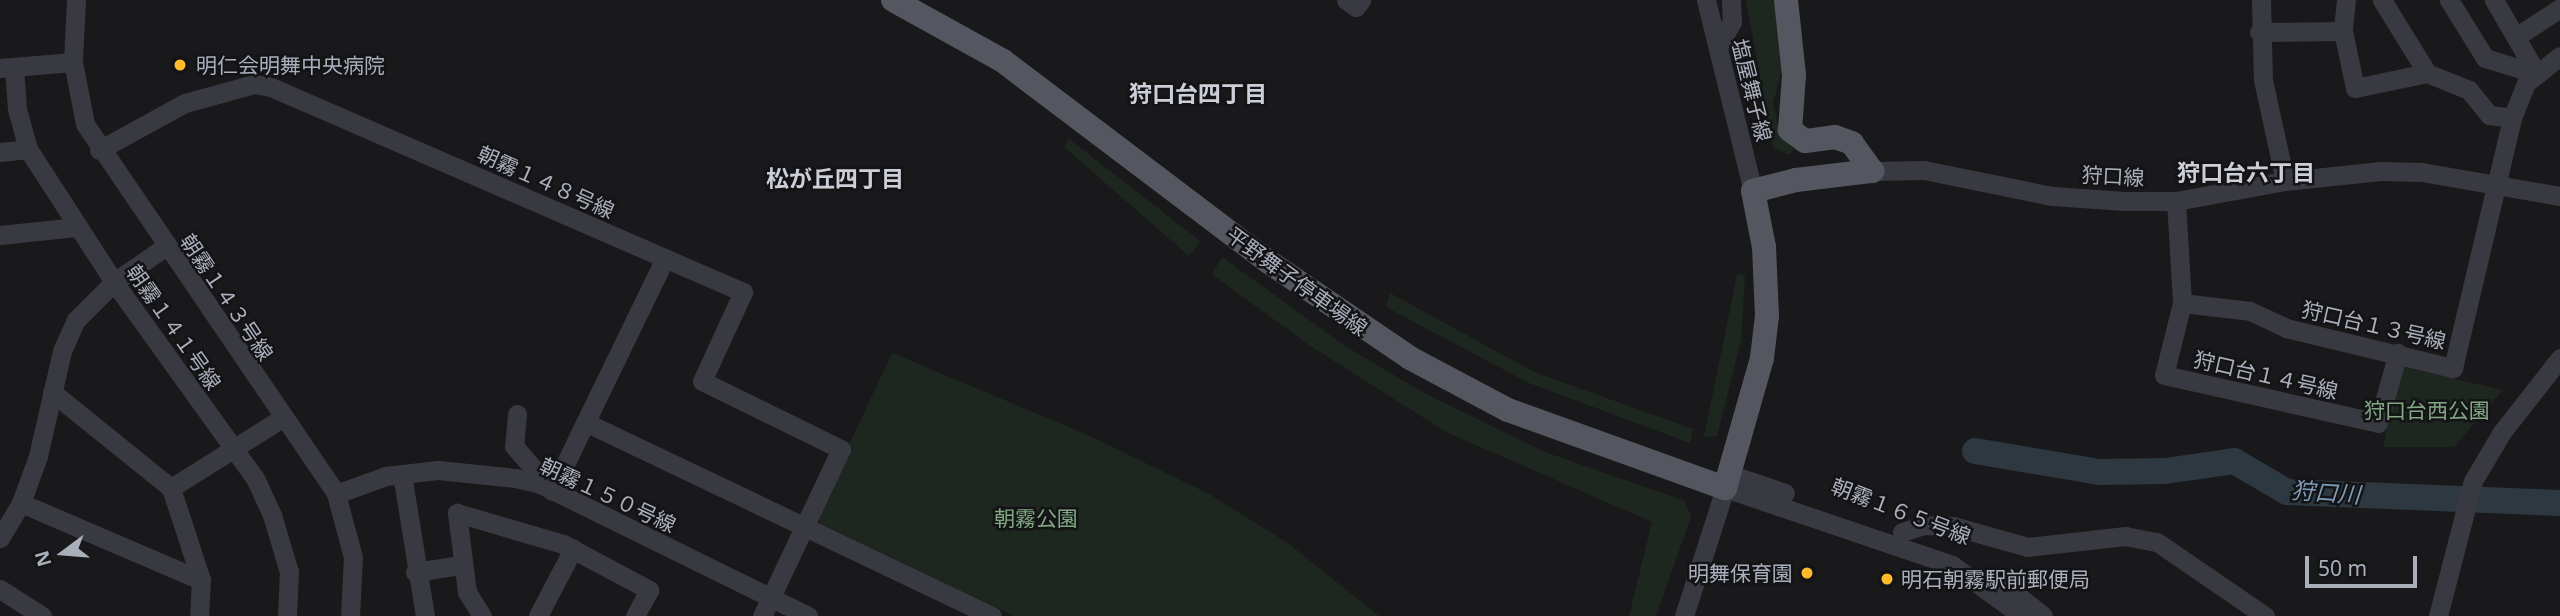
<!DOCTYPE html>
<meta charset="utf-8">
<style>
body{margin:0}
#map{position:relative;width:2560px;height:616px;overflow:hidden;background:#19191b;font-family:"Noto Sans","Noto Sans JP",sans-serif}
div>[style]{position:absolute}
.green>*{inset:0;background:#1e271f}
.river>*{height:26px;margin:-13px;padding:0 13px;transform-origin:13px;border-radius:13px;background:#2d3841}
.minor>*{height:19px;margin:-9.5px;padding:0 9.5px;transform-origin:9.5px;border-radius:9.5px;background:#393a41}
.major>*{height:24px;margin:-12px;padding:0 12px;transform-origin:12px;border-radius:12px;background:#555760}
.dots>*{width:19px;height:19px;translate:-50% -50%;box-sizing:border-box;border:4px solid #141416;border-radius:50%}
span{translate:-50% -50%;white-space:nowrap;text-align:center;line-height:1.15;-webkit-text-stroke:5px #141416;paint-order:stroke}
.poi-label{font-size:21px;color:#aaafbc}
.left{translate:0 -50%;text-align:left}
.right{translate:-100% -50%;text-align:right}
.street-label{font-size:21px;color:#aaafbc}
.park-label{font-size:21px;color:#80a883}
.neighbourhood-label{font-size:23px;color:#cccfd7;font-weight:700}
.water-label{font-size:23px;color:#7f9db9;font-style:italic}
.north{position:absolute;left:28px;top:518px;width:70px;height:70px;-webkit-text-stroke:5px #141416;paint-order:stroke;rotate:254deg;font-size:19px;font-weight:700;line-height:28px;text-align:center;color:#aaafbc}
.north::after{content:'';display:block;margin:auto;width:24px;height:32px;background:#aaafbc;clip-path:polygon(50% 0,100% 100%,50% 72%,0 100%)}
.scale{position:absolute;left:2305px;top:556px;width:112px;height:32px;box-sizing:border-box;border:4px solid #aaafbc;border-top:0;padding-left:9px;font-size:21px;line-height:24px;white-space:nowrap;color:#aaafbc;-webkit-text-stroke:5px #141416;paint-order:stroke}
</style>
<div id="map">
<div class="green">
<div style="clip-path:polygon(1746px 0,1774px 0,1783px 65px,1773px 103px,1781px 138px,1794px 149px,1788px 155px,1773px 147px)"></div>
<div style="clip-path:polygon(1069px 139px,1200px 241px,1189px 256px,1064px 147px)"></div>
<div style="clip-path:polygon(1222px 257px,1345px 346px,1424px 393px,1545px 452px,1685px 501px,1691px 517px,1656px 616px,1629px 616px,1652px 522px,1446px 432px,1309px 345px,1212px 274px)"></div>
<div style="clip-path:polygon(1737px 274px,1745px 275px,1741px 341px,1717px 436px,1704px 437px)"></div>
<div style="clip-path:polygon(1390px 293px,1534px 372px,1693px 429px,1690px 443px,1529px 383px,1386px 307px)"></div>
<div style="clip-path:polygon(892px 353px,1088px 435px,1211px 495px,1289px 544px,1379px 616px,1014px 616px,821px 524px,817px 513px)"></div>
<div style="clip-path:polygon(2404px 367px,2503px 390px,2454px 447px,2383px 447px,2398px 371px)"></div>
</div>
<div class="river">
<div style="left:1975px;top:451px;width:126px;rotate:9.6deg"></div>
<div style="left:2099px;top:472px;width:66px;rotate:-0.9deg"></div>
<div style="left:2165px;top:471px;width:70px;rotate:-8.2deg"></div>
<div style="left:2234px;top:461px;width:61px;rotate:30.3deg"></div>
<div style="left:2287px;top:492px;width:273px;rotate:2.3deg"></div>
</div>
<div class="minor">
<div style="left:76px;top:0;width:62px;rotate:92.8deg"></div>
<div style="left:73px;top:62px;width:63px;rotate:79deg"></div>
<div style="left:85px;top:124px;width:447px;rotate:55.8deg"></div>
<div style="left:336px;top:494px;width:65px;rotate:74.9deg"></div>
<div style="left:353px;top:557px;width:59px;rotate:92.9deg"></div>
<div style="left:1346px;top:0;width:12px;rotate:35deg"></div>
<div style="left:1356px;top:7px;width:9px;rotate:-54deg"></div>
<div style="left:1706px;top:0;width:197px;rotate:76.2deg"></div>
<div style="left:2261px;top:0;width:80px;rotate:88.6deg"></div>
<div style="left:2263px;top:80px;width:103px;rotate:77.7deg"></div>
<div style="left:2346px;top:0;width:31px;rotate:96deg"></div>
<div style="left:2343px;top:31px;width:58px;rotate:78.1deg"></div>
<div style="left:2355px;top:88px;width:74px;rotate:-11.8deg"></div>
<div style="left:2382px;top:0;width:86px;rotate:58.3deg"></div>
<div style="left:2449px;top:0;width:68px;rotate:58.2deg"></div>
<div style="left:2485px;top:58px;width:54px;rotate:17.1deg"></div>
<div style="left:2494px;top:0;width:86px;rotate:59.8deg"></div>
<div style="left:2259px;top:32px;width:84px;rotate:-0.7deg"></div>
<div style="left:2516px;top:37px;width:53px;rotate:-33.4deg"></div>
<div style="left:1718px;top:47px;width:29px;rotate:-61deg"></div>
<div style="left:1732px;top:22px;width:22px;rotate:-93deg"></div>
<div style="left:14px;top:67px;width:42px;rotate:85.9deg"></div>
<div style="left:17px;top:109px;width:41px;rotate:74.6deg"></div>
<div style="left:28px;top:149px;width:158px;rotate:57.1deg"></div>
<div style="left:114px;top:282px;width:241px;rotate:54.3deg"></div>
<div style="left:255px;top:478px;width:41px;rotate:65.3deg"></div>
<div style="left:272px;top:515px;width:59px;rotate:73.4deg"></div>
<div style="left:289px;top:572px;width:44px;rotate:92.6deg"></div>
<div style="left:0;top:68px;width:73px;rotate:-4.7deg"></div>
<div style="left:2427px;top:73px;width:45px;rotate:22deg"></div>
<div style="left:2469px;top:90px;width:32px;rotate:51deg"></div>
<div style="left:2489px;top:115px;width:23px;rotate:7deg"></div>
<div style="left:99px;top:150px;width:98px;rotate:-28.7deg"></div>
<div style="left:185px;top:103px;width:72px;rotate:-15.4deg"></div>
<div style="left:254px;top:84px;width:17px;rotate:10deg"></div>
<div style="left:271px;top:87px;width:515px;rotate:23.48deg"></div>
<div style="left:743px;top:292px;width:98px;rotate:114.7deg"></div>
<div style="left:702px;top:381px;width:155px;rotate:26.1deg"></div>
<div style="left:841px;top:449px;width:185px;rotate:115.3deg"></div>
<div style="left:0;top:152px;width:28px;rotate:-6deg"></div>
<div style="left:1872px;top:171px;width:52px;rotate:-1.1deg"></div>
<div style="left:1924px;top:170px;width:131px;rotate:11.5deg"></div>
<div style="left:2052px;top:196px;width:73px;rotate:3.9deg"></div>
<div style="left:2125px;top:201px;width:51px"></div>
<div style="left:2176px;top:201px;width:111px;rotate:-10.4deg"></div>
<div style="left:2285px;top:181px;width:96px;rotate:-6deg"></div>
<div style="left:2380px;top:171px;width:42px;rotate:1.4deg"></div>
<div style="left:2422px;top:172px;width:140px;rotate:9.9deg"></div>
<div style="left:2176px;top:201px;width:102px;rotate:86.6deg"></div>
<div style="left:2182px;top:303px;width:74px;rotate:104deg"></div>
<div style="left:2164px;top:375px;width:219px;rotate:12.6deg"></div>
<div style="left:2378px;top:423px;width:73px;rotate:-74.1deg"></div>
<div style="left:0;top:235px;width:76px;rotate:-6deg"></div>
<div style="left:2182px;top:303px;width:68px;rotate:6.7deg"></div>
<div style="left:2250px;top:311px;width:40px;rotate:25deg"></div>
<div style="left:2286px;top:328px;width:172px;rotate:13.5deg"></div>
<div style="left:2453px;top:368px;width:257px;rotate:-76.7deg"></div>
<div style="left:2512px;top:118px;width:38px;rotate:-68deg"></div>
<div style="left:2526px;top:83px;width:43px;rotate:-38.5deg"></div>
<div style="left:52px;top:392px;width:153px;rotate:38.9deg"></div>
<div style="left:171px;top:488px;width:97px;rotate:71.9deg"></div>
<div style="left:201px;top:580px;width:36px;rotate:93deg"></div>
<div style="left:517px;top:414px;width:32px;rotate:95deg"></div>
<div style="left:514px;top:446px;width:33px;rotate:49deg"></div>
<div style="left:536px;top:471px;width:14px;rotate:73deg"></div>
<div style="left:585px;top:422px;width:451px;rotate:25.5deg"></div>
<div style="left:402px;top:474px;width:144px;rotate:80.8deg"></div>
<div style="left:1729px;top:474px;width:59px;rotate:18.7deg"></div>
<div style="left:171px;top:488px;width:131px;rotate:-32.2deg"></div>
<div style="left:552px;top:491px;width:259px;rotate:-64.1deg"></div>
<div style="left:336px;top:494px;width:53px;rotate:-19.8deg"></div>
<div style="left:386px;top:476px;width:52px;rotate:-6.6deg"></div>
<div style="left:438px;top:470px;width:77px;rotate:5.9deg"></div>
<div style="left:515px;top:478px;width:26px;rotate:13deg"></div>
<div style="left:540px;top:484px;width:299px;rotate:26.2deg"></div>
<div style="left:21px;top:503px;width:196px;rotate:23.2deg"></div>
<div style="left:1902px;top:532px;width:23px;rotate:-18deg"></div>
<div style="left:1924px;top:525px;width:29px;rotate:2deg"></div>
<div style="left:1953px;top:526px;width:77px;rotate:15.8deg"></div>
<div style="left:2027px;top:547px;width:99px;rotate:-6.4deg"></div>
<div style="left:2125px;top:536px;width:33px;rotate:11deg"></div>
<div style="left:2157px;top:542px;width:131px;rotate:34.4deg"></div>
<div style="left:0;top:538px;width:41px;rotate:-59deg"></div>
<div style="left:21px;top:503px;width:50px;rotate:-70.1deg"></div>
<div style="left:38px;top:456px;width:108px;rotate:-77.1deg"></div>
<div style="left:62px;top:351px;width:34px;rotate:-66deg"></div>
<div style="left:76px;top:320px;width:54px;rotate:-45deg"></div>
<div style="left:114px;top:282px;width:62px;rotate:-34.5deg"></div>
<div style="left:415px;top:572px;width:47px;rotate:-8.7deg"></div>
<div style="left:2005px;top:585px;width:49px;rotate:39.2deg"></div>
<div style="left:0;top:589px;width:50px;rotate:32.7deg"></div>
<div style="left:482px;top:616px;width:28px;rotate:-122deg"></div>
<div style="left:467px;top:592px;width:80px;rotate:-97.2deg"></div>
<div style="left:457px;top:513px;width:110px;rotate:16.3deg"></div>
<div style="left:563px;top:544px;width:98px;rotate:28.1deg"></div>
<div style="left:649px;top:590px;width:30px;rotate:118deg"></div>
<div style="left:538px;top:616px;width:76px;rotate:-62.4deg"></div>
<div style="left:1684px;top:616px;width:134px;rotate:-72.2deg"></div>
<div style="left:1725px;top:488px;width:240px;rotate:18.7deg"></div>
<div style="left:1952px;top:565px;width:87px;rotate:36.1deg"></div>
<div style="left:2438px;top:616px;width:139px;rotate:-75.5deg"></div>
<div style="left:2473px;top:481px;width:57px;rotate:-59.4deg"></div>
<div style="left:2502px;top:432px;width:94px;rotate:-51.9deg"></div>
</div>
<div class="major">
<div style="left:893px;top:0;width:126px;rotate:29deg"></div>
<div style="left:1003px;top:61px;width:333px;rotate:37.1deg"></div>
<div style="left:1269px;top:262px;width:171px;rotate:34.2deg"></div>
<div style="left:1410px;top:358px;width:111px;rotate:28deg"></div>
<div style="left:1508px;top:410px;width:231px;rotate:19.8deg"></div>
<div style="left:1725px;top:488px;width:135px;rotate:-74.1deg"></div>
<div style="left:1762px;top:358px;width:42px;rotate:-83.2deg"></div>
<div style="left:1767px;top:316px;width:69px;rotate:-92.5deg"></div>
<div style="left:1764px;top:247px;width:57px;rotate:-101.1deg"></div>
<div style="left:1753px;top:191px;width:44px;rotate:-14.3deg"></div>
<div style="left:1796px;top:180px;width:77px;rotate:-6.8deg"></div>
<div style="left:1872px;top:171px;width:34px;rotate:-126deg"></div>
<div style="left:1852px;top:143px;width:18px;rotate:-161deg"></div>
<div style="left:1835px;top:137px;width:30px;rotate:172deg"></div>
<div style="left:1805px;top:141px;width:19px;rotate:-144deg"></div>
<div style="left:1790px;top:130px;width:55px;rotate:-85.8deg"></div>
<div style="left:1794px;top:75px;width:75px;rotate:-96.1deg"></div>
</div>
<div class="dots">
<div style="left:180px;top:65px;background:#ffba2d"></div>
<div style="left:1807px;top:573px;background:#ffba2d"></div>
<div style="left:1887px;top:579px;background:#ffba2d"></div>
</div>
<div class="poi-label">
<span class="left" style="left:196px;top:65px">明仁会明舞中央病院</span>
<span class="right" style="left:1793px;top:573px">明舞保育園</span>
<span class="left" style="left:1901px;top:579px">明石朝霧駅前郵便局</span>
</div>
<div class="street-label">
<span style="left:1752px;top:90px;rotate:76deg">塩屋舞子線</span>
<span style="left:2113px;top:176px;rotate:3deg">狩口線</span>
<span style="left:546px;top:182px;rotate:24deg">朝霧１４８号線</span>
<span style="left:1297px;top:281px;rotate:36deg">平野舞子停車場線</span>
<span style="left:227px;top:297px;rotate:56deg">朝霧１４３号線</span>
<span style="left:2374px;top:325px;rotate:13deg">狩口台１３号線</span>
<span style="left:174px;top:327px;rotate:55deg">朝霧１４１号線</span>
<span style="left:2266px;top:375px;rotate:13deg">狩口台１４号線</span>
<span style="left:608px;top:495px;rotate:25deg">朝霧１５０号線</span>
<span style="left:1901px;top:511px;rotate:21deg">朝霧１６５号線</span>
</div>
<div class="park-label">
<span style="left:2427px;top:410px">狩口台西公園</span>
<span style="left:1036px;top:518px">朝霧公園</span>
</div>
<div class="neighbourhood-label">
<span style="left:1198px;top:93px">狩口台四丁目</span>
<span style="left:2246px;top:172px">狩口台六丁目</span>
<span style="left:835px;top:178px">松が丘四丁目</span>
</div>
<div class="water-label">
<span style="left:2326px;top:492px;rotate:4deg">狩口川</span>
</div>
<div class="north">N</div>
<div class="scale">50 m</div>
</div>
